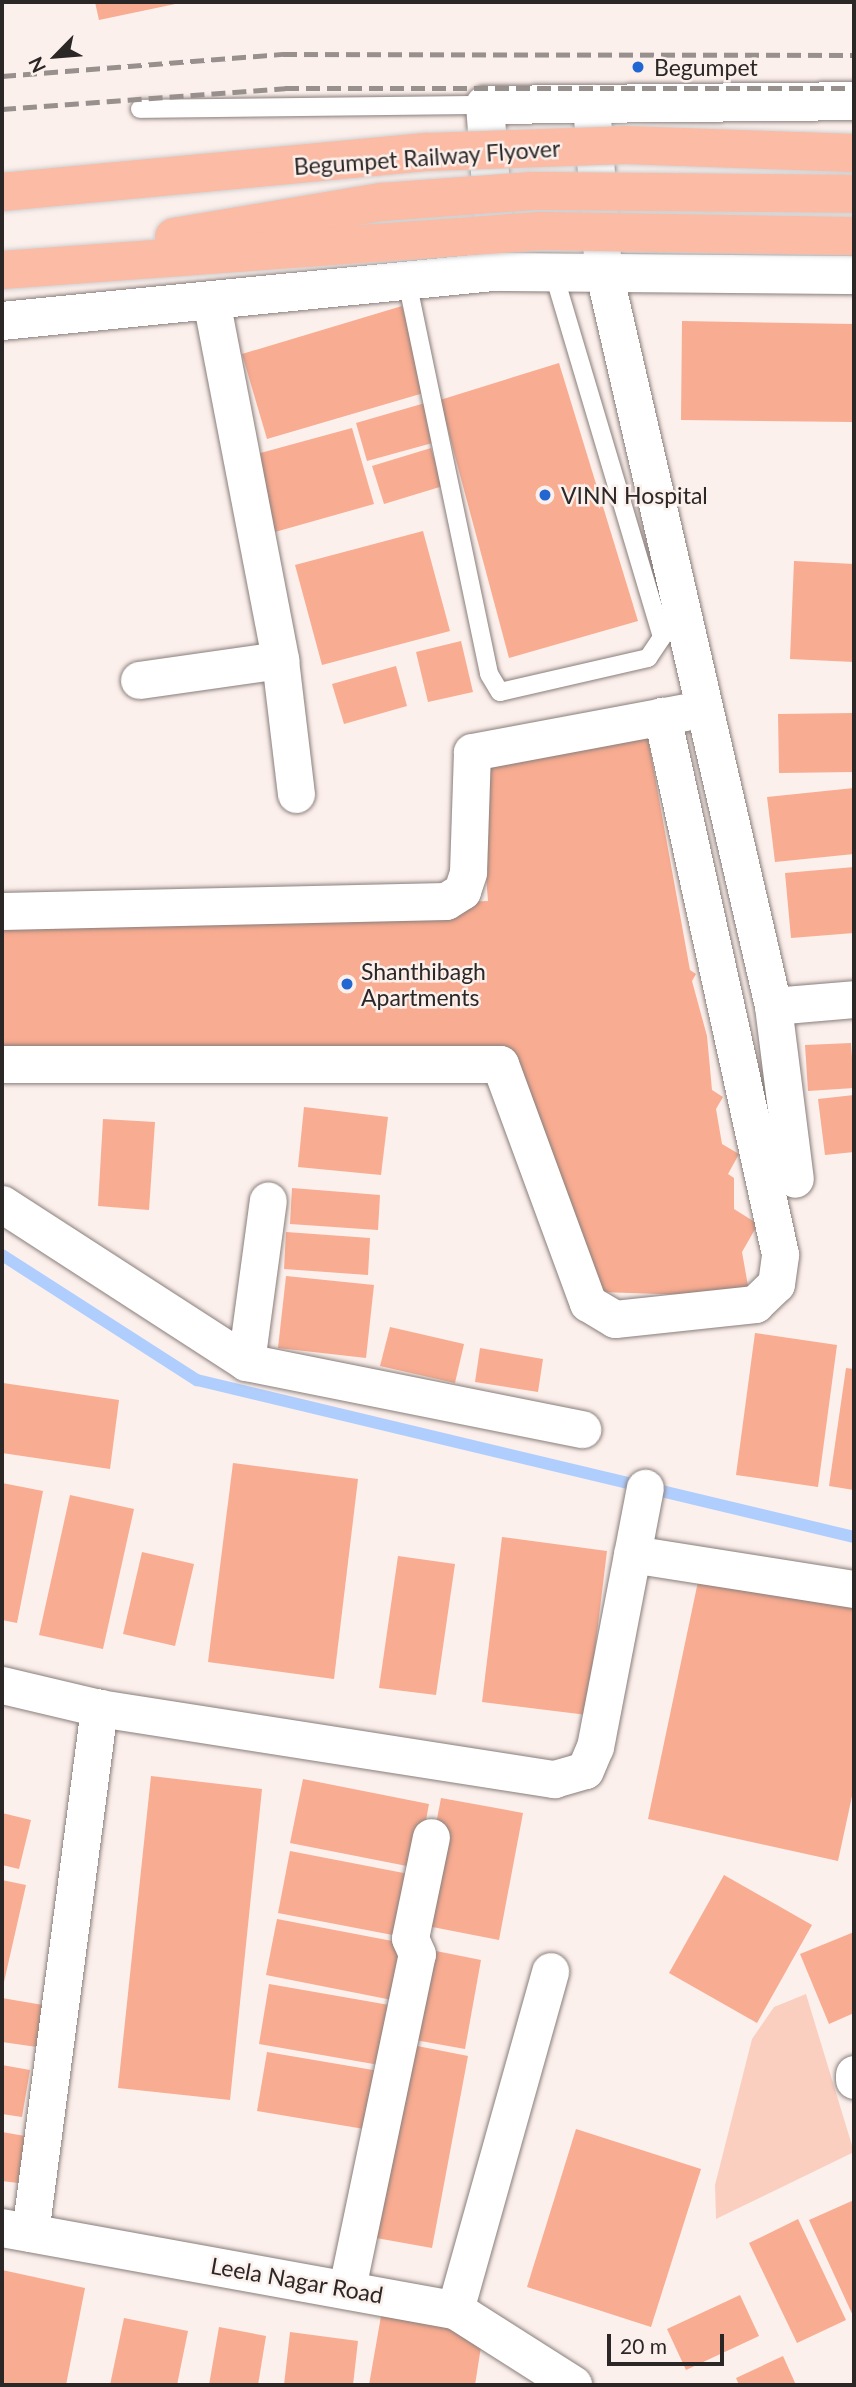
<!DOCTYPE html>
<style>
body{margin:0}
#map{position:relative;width:856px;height:2387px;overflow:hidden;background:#fcf0ec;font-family:Lato,sans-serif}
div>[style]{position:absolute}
.green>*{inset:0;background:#fbcfc0}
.stream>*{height:12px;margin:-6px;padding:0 6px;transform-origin:6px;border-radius:6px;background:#b0cefd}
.building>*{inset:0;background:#f8ac91}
.roads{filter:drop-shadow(0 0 2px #897e7b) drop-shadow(0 0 2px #897e7b)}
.service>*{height:18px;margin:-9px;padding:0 9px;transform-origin:9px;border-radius:9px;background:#fff}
.minor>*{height:37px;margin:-18.5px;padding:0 18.5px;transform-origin:18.5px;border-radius:18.5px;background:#fff}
.tertiary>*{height:38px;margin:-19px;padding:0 19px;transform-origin:19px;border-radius:19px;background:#fff}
.rail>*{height:5px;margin-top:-2.5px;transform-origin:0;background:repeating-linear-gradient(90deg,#98908d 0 14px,transparent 0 21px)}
.bridges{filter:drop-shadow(0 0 2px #d0cfcf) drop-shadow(0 0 2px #d0cfcf)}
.primary-bridge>*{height:38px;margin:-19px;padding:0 19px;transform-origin:19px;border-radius:19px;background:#fbbba4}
.dots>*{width:19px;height:19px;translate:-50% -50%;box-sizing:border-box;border:4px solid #fcf0ec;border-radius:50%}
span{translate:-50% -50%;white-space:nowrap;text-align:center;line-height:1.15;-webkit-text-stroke:5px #fcf0ec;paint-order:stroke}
.poi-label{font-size:23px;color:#2b2726}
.left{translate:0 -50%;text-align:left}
.street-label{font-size:23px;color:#2b2726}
.frame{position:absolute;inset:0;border:4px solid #2b2726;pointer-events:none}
.north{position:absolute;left:21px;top:21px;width:70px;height:70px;-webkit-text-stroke:5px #fcf0ec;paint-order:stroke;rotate:245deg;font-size:19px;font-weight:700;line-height:28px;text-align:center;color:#2b2726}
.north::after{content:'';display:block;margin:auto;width:24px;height:32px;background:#2b2726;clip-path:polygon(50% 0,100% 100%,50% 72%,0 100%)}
.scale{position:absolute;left:607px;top:2334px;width:117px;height:32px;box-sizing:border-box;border:4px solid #2b2726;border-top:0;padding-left:9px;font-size:21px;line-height:24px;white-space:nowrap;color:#2b2726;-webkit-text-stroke:5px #fcf0ec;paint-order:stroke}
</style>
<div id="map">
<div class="green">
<div style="clip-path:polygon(806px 1994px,854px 2152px,716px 2219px,715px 2185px,752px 2039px,774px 2007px)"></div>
</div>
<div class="stream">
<div style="left:2px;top:1255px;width:232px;rotate:32.7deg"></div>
<div style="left:197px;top:1380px;width:675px;rotate:13.44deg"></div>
</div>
<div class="building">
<div style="clip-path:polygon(95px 2px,180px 2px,180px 3px,99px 20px)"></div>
<div style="clip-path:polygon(402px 306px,427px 392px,267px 439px,242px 354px)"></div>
<div style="clip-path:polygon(682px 321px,854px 324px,854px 422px,681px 420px)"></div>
<div style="clip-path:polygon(559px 363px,638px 621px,509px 658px,440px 400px)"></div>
<div style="clip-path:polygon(425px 403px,436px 442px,367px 461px,356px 423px)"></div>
<div style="clip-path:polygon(352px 428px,374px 504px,275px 532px,253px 455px)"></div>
<div style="clip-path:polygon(431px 448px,443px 486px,384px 504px,372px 466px)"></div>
<div style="clip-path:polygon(423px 531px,450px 631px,322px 665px,295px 565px)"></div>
<div style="clip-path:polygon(794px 561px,854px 564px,854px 662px,790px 659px)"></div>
<div style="clip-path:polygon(461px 641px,473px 692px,428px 702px,416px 652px)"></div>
<div style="clip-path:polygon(396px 666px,407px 706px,344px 724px,332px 684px)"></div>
<div style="clip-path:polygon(854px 713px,854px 772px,779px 773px,778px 714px)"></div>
<div style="clip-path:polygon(646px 727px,690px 970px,696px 974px,692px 981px,707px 1036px,712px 1090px,723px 1097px,716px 1109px,722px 1144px,739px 1154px,728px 1174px,734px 1178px,734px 1209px,758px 1224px,742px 1252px,750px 1297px,600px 1292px,509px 1049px,2px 1060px,2px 919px,488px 901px,476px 750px)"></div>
<div style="clip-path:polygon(854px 788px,854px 854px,775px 862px,767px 797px)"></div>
<div style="clip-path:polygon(854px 867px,854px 933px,791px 938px,785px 873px)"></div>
<div style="clip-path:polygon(851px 1043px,854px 1088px,808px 1091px,805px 1045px)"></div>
<div style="clip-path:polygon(854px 1095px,854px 1152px,825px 1155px,818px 1099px)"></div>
<div style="clip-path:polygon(304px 1107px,388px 1117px,381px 1175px,298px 1167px)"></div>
<div style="clip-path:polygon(103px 1119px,155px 1122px,149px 1210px,98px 1206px)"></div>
<div style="clip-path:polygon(292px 1188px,380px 1195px,378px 1230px,290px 1224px)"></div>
<div style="clip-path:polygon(286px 1232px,370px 1238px,368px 1275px,284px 1269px)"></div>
<div style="clip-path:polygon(286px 1276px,374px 1285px,366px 1358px,278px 1348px)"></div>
<div style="clip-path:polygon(390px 1327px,464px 1344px,455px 1383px,380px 1366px)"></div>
<div style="clip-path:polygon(755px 1333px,837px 1345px,818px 1487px,736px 1475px)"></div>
<div style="clip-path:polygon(480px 1348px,543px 1359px,538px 1392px,475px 1382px)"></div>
<div style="clip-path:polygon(846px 1368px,854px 1369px,854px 1490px,829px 1486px)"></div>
<div style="clip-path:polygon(3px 1383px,119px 1400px,110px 1469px,2px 1453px)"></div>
<div style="clip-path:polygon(233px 1463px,358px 1479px,334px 1679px,208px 1662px)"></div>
<div style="clip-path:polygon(2px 1483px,43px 1491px,17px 1623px,2px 1620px)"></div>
<div style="clip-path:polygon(70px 1495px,134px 1509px,103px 1649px,39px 1635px)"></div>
<div style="clip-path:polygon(502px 1537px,607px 1551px,587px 1715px,482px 1702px)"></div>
<div style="clip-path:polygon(142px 1552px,194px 1564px,175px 1646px,123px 1634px)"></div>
<div style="clip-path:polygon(398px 1556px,455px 1564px,436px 1695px,379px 1688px)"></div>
<div style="clip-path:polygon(700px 1572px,854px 1606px,854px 1787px,838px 1861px,648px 1819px)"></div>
<div style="clip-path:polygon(151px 1776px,262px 1789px,230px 2100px,118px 2088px)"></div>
<div style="clip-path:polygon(303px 1779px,429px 1804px,417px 1868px,290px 1843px)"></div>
<div style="clip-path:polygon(441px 1798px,523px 1813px,499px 1940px,417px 1924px)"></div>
<div style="clip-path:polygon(2px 1813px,31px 1820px,19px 1869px,2px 1865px)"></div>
<div style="clip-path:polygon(290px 1851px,414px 1875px,403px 1937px,278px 1913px)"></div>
<div style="clip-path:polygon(724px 1875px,812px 1925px,757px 2023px,669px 1973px)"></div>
<div style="clip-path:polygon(2px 1880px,26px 1885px,4px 1982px,2px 1981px)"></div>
<div style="clip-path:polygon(277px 1919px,408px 1944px,397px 2001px,266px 1975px)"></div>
<div style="clip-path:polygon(854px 1932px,854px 2013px,829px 2024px,800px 1954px)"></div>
<div style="clip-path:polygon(421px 1948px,481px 1960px,465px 2049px,404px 2038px)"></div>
<div style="clip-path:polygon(269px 1984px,395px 2006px,385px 2066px,259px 2044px)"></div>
<div style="clip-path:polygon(2px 1998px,43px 2005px,37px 2047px,2px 2042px)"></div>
<div style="clip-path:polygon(402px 2043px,468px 2056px,432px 2248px,365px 2236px)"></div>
<div style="clip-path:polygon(267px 2052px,379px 2071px,370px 2130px,257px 2111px)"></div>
<div style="clip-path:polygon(2px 2065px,30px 2070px,22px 2117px,2px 2114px)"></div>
<div style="clip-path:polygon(576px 2129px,701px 2169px,651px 2327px,527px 2287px)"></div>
<div style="clip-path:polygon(2px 2132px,25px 2136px,18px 2183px,2px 2181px)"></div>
<div style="clip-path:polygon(854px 2200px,854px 2318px,809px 2220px)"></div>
<div style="clip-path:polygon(798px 2219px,846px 2320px,797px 2343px,749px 2243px)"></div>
<div style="clip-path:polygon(2px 2270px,85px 2288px,66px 2385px,2px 2385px)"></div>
<div style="clip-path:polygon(740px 2295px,759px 2336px,686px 2370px,667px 2329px)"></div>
<div style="clip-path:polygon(381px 2316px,483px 2334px,475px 2385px,369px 2385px)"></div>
<div style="clip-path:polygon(124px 2318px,188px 2331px,177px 2385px,110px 2385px)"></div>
<div style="clip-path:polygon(219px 2327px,266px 2336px,258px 2385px,209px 2385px)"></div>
<div style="clip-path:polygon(290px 2332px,358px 2341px,353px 2385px,284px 2385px)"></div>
<div style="clip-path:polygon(783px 2356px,796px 2385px,739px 2385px,736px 2378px)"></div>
</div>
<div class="roads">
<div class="service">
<div style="left:140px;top:109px;width:345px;rotate:-0.7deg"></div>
<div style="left:407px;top:281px;width:401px;rotate:78.2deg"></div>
<div style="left:489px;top:674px;width:21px;rotate:59deg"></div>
<div style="left:500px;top:692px;width:152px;rotate:-12.9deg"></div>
<div style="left:648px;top:658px;width:25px;rotate:-56deg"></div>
<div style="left:662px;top:637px;width:384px;rotate:-106.6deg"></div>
</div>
<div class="minor">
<div style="left:591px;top:103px;width:166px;rotate:85.9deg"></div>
<div style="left:603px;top:269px;width:756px;rotate:77.01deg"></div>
<div style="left:773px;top:1006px;width:174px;rotate:82.8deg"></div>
<div style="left:211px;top:300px;width:367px;rotate:79.1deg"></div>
<div style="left:280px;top:660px;width:135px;rotate:83.2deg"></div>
<div style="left:139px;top:680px;width:142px;rotate:-8.1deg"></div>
<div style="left:2px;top:911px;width:444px;rotate:-1.3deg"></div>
<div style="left:446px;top:901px;width:19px;rotate:-32deg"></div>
<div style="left:462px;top:891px;width:20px;rotate:-72deg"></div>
<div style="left:468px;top:872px;width:120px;rotate:-88.1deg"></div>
<div style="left:472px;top:752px;width:217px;rotate:-10.6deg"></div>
<div style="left:773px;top:1006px;width:81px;rotate:-4.9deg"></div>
<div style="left:2px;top:1064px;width:498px"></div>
<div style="left:500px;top:1064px;width:255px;rotate:69.8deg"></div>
<div style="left:588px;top:1303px;width:31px;rotate:31deg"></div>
<div style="left:615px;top:1319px;width:141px;rotate:-6.1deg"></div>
<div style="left:755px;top:1304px;width:29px;rotate:-44deg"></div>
<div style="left:776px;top:1284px;width:30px;rotate:-82deg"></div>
<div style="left:780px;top:1254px;width:551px;rotate:-102.37deg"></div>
<div style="left:2px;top:1204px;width:291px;rotate:32.9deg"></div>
<div style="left:246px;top:1362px;width:343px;rotate:11.3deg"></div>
<div style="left:246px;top:1362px;width:163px;rotate:-82.3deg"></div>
<div style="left:632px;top:1554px;width:225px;rotate:9deg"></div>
<div style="left:2px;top:1685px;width:100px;rotate:13.3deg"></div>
<div style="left:99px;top:1708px;width:461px;rotate:8.9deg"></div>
<div style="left:554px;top:1779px;width:32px;rotate:-16deg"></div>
<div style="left:585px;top:1770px;width:25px;rotate:-67deg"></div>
<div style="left:595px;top:1747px;width:264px;rotate:-79.1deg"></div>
<div style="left:854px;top:2074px;width:6px;rotate:90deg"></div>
<div style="left:30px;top:2233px;width:530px;rotate:-82.51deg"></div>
<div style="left:347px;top:2288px;width:341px;rotate:-78.2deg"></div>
<div style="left:417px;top:1954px;width:17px;rotate:-114deg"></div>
<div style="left:410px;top:1938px;width:103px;rotate:-78.3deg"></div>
<div style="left:455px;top:2310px;width:352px;rotate:-74.3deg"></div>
</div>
<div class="tertiary">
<div style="left:494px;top:227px;width:122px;rotate:-94.2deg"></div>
<div style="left:485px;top:105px;width:369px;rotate:-0.6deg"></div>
<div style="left:2px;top:321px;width:497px;rotate:-5.7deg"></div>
<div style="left:497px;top:272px;width:357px;rotate:0.5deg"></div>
<div style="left:2px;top:2228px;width:460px;rotate:10.3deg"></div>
<div style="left:455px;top:2310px;width:140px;rotate:32.4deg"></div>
</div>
</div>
<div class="rail">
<div style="left:2px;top:76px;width:282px;rotate:-4.5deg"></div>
<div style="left:283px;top:54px;width:571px;rotate:0.1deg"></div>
<div style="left:2px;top:109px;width:284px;rotate:-4.2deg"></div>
<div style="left:285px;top:88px;width:569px"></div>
</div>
<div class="bridges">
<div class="primary-bridge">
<div style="left:2px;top:192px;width:428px;rotate:-5.4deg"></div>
<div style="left:428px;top:152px;width:197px;rotate:-2deg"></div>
<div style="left:625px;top:145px;width:229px;rotate:2deg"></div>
<div style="left:174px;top:237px;width:211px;rotate:-9.6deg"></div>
<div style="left:382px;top:202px;width:150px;rotate:-4.2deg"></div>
<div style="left:532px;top:191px;width:322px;rotate:0.5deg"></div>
<div style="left:2px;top:270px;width:540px;rotate:-4.14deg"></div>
<div style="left:541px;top:231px;width:313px;rotate:0.9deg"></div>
</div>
</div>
<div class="dots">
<div style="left:638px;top:67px;background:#2266d2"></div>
<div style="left:545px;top:495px;background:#2266d2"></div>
<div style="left:347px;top:984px;background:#2266d2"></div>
</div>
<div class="poi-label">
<span class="left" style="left:654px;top:67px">Begumpet</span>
<span class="left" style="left:561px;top:495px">VINN Hospital</span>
<span class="left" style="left:361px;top:984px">Shanthibagh<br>Apartments</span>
</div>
<div class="street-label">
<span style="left:427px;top:157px;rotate:-4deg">Begumpet Railway Flyover</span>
<span style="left:297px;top:2280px;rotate:10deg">Leela Nagar Road</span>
</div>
<div class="frame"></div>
<div class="north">N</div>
<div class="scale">20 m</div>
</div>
